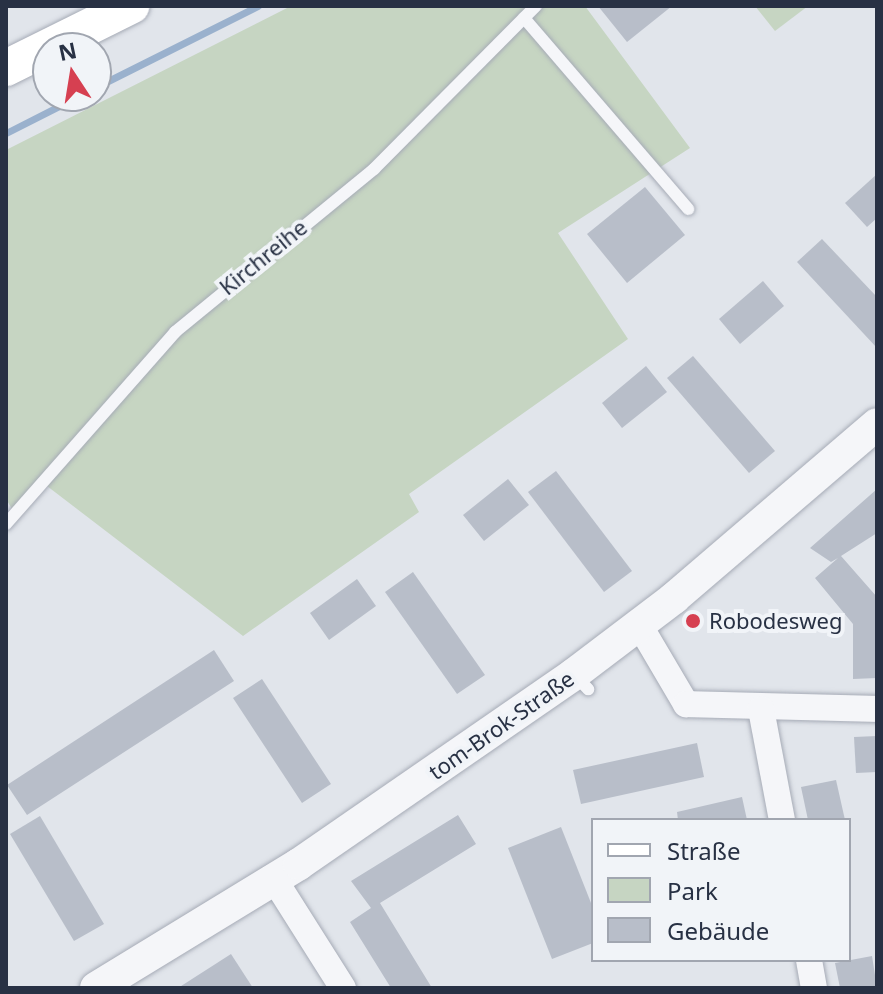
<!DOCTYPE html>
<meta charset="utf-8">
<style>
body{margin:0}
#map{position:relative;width:883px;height:994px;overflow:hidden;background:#e1e5eb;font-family:"Noto Sans",sans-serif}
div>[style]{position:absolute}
.green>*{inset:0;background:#c6d5c2}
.stream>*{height:7px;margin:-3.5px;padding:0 3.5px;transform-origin:3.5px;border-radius:3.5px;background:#9ab1cd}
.building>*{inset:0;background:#b8bec9}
.roads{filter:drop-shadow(0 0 2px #a6abb6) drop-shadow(0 0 2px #a6abb6)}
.service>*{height:12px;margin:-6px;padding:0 6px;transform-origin:6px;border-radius:6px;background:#f5f6f9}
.minor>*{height:26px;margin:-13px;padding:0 13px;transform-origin:13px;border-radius:13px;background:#f5f6f9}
.tertiary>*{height:32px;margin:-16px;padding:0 16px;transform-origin:16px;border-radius:16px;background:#f5f6f9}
.secondary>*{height:36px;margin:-18px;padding:0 18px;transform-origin:18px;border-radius:18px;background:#fff}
.dots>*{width:22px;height:22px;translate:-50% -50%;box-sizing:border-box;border:4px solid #f1f4f8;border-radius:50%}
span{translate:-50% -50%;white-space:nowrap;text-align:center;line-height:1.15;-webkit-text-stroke:8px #f1f4f8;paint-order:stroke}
.street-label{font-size:22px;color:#283144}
.poi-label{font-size:22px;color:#283144}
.left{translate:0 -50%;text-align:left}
.frame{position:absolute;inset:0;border:8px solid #283144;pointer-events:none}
.legend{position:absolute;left:591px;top:818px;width:260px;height:144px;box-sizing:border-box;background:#f1f4f8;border:2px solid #a1a6b0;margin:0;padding:10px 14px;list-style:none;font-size:24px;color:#283144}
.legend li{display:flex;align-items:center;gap:16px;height:40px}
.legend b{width:40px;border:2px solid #a1a6b0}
.north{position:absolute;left:32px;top:32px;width:80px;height:80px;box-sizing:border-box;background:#f1f4f8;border:2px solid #a1a6b0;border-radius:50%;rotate:348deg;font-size:22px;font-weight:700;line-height:32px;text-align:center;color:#283144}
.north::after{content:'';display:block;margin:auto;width:28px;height:36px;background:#d64051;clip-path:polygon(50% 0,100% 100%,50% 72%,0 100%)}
</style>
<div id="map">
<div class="green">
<div style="clip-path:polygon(291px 6px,585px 6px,690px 148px,558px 233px,628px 339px,409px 494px,419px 512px,243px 636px,47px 486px,12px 509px,6px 499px,6px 150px)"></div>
<div style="clip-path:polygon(755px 6px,808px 6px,775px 31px)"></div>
</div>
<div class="stream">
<div style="left:96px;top:87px;width:181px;rotate:-26.6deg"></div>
<div style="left:6px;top:133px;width:82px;rotate:-26.9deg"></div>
</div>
<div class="building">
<div style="clip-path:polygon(598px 6px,672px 6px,627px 42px)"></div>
<div style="clip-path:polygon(877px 174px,877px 218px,867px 227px,845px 203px)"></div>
<div style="clip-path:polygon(645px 187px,685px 235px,627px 283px,587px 234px)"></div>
<div style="clip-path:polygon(822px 239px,877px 297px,877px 348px,797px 262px)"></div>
<div style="clip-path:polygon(763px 281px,784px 306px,740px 344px,719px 319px)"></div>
<div style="clip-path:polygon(693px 356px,775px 451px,749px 473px,667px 378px)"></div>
<div style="clip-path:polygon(646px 366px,667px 392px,622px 428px,602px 403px)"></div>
<div style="clip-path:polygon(556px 471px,632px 571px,604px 592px,528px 492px)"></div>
<div style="clip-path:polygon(508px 479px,529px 505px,484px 541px,463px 515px)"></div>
<div style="clip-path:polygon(877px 489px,877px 533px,841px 556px,877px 597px,877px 678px,853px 679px,853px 624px,815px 578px,838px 558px,831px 562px,810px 548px)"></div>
<div style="clip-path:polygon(413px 572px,485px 675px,457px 694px,385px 592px)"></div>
<div style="clip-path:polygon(357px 579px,376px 606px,329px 640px,310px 613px)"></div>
<div style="clip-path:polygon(214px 650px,234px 681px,27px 815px,7px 785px)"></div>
<div style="clip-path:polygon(262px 679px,331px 784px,302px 803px,233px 698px)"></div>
<div style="clip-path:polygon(877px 736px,877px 772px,856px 773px,854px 737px)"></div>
<div style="clip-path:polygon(697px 743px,704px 777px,581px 804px,573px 770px)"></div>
<div style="clip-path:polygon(836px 780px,845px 820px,808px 820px,801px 787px)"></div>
<div style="clip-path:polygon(742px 797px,747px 820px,678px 820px,677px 812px)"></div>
<div style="clip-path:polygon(458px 815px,476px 844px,380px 903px,432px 988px,391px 988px,350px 922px,371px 908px,351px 881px)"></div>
<div style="clip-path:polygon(40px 816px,104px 924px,74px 941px,10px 834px)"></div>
<div style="clip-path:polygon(561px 827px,593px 908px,593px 943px,552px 959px,508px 848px)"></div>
<div style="clip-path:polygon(231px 954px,253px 988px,178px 988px)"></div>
<div style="clip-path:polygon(872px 956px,877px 988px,840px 988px,835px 963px)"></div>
</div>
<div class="roads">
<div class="service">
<div style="left:524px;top:18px;width:252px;rotate:49.3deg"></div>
<div style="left:6px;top:524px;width:256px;rotate:-48.6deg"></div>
<div style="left:175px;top:332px;width:257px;rotate:-39.3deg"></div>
<div style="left:374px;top:169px;width:230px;rotate:-45.2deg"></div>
<div style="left:574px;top:674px;width:21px;rotate:47deg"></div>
</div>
<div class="minor">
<div style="left:640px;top:626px;width:91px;rotate:59.5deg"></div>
<div style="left:686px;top:704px;width:191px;rotate:1.5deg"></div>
<div style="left:761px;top:709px;width:113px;rotate:79.3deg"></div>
<div style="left:274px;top:879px;width:129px;rotate:57.7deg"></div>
<div style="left:809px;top:960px;width:28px;rotate:80deg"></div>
</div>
<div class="tertiary">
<div style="left:96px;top:988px;width:238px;rotate:-31.4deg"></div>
<div style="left:299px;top:864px;width:334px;rotate:-34.6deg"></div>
<div style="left:574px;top:674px;width:126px;rotate:-37.2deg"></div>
<div style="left:674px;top:598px;width:267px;rotate:-40.6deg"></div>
</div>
<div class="secondary">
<div style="left:6px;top:68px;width:140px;rotate:-26.4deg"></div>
</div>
</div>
<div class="dots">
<div style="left:693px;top:621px;background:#d64051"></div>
</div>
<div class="street-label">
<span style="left:263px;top:257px;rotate:-39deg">Kirchreihe</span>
<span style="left:501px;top:725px;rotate:-35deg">tom-Brok-Straße</span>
</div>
<div class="poi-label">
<span class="left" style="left:709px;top:621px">Robodesweg</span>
</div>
<div class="frame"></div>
<ul class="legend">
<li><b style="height:10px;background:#fff"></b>Straße</li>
<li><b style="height:22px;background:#c6d5c2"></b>Park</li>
<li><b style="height:22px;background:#b8bec9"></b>Gebäude</li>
</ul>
<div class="north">N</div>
</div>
